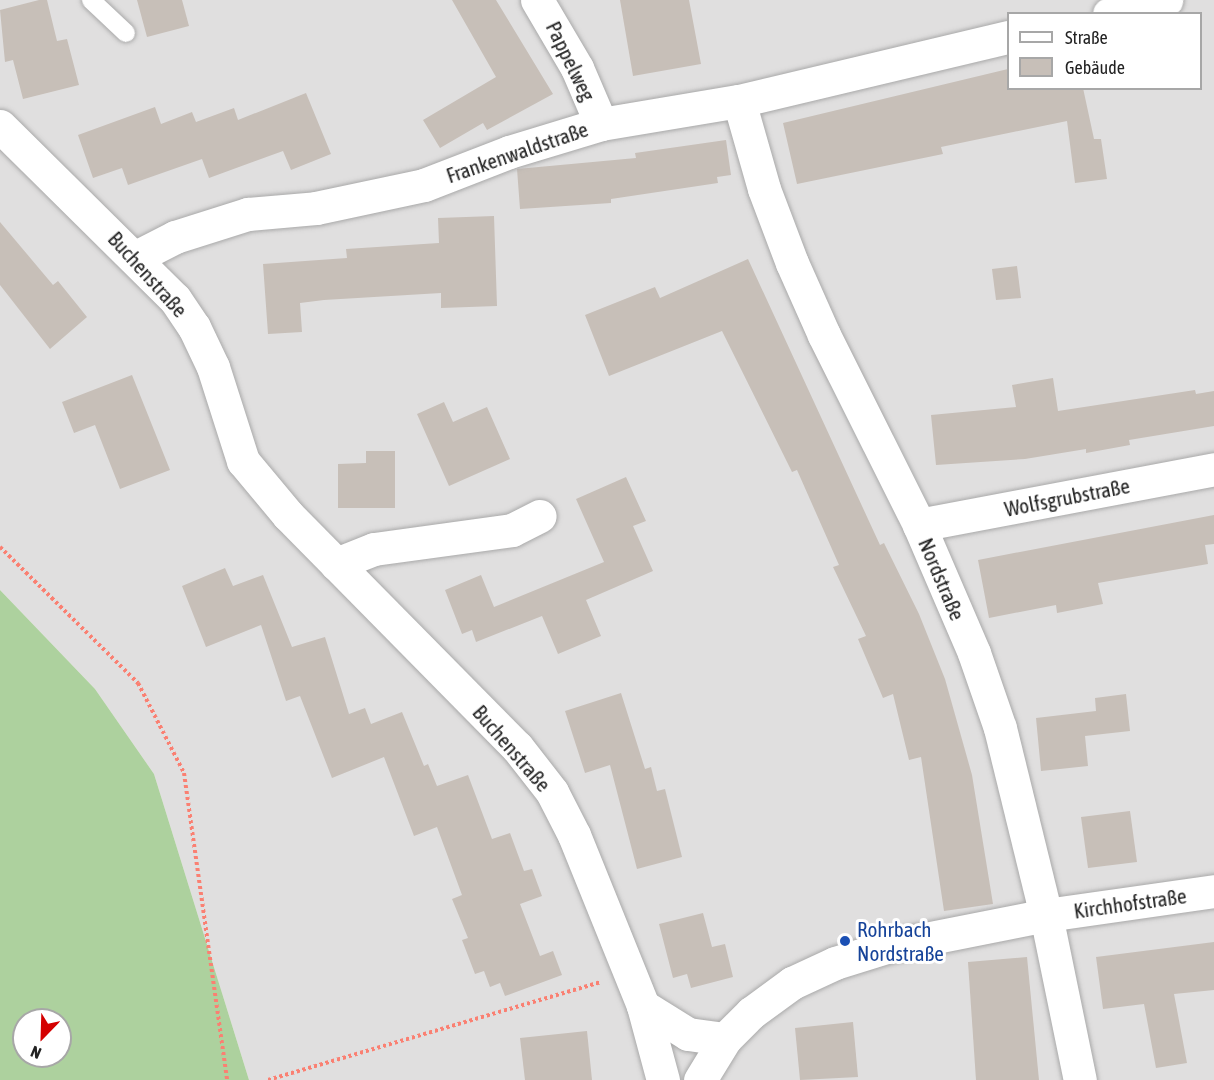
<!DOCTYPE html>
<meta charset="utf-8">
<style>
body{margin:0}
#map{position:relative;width:1214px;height:1080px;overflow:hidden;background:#f2efe9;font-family:"Asap Condensed",sans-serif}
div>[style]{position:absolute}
.residential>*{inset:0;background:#e0dfdf}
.forest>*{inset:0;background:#add19e}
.building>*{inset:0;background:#c7bfb8}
.path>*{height:4px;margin-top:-2px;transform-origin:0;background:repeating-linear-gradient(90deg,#fa8072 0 3px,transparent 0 6px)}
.roads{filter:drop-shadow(0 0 2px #a9a9a9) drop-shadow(0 0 2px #a9a9a9)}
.lane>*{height:18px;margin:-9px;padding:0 9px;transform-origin:9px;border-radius:9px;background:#fff}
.street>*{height:33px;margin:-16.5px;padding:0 16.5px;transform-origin:16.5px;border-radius:16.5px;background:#fff}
.dots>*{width:16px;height:16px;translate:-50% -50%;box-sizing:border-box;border:3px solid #fff;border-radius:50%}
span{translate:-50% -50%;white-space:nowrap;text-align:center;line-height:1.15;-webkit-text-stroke:6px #fff;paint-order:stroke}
.street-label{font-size:21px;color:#222}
.transit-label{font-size:21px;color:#164399}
.left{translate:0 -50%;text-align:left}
.legend{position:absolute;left:1007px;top:12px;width:195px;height:78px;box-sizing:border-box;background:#fff;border:2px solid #a7a7a7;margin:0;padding:8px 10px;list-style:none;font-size:18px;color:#222}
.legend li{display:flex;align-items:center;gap:12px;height:30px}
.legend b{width:30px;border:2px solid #a7a7a7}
.north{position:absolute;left:12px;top:1008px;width:60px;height:60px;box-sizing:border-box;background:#fff;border:2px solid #a7a7a7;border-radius:50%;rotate:203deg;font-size:16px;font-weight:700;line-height:24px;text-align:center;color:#222}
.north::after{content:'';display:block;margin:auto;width:21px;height:27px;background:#d40000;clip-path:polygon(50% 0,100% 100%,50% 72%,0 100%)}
</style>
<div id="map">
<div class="residential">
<div style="clip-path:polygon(evenodd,0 0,1214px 0,1214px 1080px,249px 1080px,154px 774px,95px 689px,0 590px,0 0,1008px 14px,1200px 14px,1200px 88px,1008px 88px,1008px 14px)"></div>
</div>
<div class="forest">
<div style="clip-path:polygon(evenodd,0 590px,95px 689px,154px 774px,249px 1080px,0 1080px,0 590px,24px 1020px,60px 1020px,60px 1056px,24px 1056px,24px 1020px)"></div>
</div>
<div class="building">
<div style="clip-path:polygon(39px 0,47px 0,57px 41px,67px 39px,79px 85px,23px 99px,13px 60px,5px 62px,0 10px)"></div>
<div style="clip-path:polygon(137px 0,182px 0,189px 26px,147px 37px)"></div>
<div style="clip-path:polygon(452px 0,496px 0,553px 94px,487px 130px,483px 123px,440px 148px,423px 120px,496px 77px)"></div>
<div style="clip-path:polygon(620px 0,689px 0,701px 64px,633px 76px)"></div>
<div style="clip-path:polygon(1008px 69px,1008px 88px,1083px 88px,1094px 139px,1101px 139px,1107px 179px,1075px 183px,1067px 121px,941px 147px,943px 154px,797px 184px,783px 123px)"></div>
<div style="clip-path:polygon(306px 93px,331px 154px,291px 170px,283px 151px,209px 178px,202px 159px,128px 185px,122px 168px,93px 178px,78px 135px,155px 107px,161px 124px,192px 112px,196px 122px,234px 108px,238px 120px)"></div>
<div style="clip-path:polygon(726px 140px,731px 175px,717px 177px,718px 183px,611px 199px,611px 203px,520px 209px,517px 169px,636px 158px,635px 153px)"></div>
<div style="clip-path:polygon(494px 216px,497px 306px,441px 308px,441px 293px,324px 300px,300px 303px,302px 332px,268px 334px,263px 264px,347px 258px,346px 249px,439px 243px,438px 218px)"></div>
<div style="clip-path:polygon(0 222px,53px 285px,58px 281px,87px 317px,50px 349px,0 285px)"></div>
<div style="clip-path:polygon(748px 259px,880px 545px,884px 543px,919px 614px,945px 679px,972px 775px,993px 904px,944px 911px,921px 757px,909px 760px,893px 694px,883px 698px,858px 639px,866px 636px,833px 567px,839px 565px,797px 470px,792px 472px,722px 331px,609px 376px,585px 315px,655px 287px,660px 298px)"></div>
<div style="clip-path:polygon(1017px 266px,1021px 298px,996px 300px,992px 269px)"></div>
<div style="clip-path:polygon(132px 375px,170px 470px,120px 489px,95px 425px,74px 433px,62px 402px)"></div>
<div style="clip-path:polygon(1053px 378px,1058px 411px,1195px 390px,1196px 394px,1214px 391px,1214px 426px,1129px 440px,1130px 445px,1086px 453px,1086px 449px,1025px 459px,936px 465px,931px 415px,1016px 407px,1012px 385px)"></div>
<div style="clip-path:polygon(444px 402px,453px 422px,487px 407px,510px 459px,449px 486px,417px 414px)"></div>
<div style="clip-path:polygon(366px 451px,395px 451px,395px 508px,338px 508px,338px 464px,366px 463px)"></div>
<div style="clip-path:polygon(626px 477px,646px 521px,633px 526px,653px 571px,586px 600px,601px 636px,558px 654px,542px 616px,476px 642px,472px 630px,462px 634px,445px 590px,481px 575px,494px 607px,604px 562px,576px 499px)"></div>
<div style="clip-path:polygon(1214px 515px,1214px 544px,1205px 545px,1208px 564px,1098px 583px,1103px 604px,1057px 613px,1056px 605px,989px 618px,978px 560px)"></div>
<div style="clip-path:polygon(225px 568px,233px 586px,263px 575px,292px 647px,325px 637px,349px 714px,365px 708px,371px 724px,402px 712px,424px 766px,428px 764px,437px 786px,468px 775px,492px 839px,510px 833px,524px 871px,532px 869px,542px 896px,520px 904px,540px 956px,553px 951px,562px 975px,505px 996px,500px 983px,490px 987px,484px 971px,475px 974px,462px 940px,468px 938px,452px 899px,462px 895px,437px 827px,414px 836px,384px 757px,332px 778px,300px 696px,286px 701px,261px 625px,206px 647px,182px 586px)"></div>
<div style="clip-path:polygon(621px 693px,645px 769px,651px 767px,657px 791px,665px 789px,682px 857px,637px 869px,610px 765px,585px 773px,565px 711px)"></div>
<div style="clip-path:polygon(1126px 694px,1130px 731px,1085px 736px,1088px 766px,1041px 771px,1036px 718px,1096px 711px,1095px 698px)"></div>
<div style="clip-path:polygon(1130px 811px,1137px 862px,1088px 868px,1081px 817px)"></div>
<div style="clip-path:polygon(703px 913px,712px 947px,725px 944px,733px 977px,691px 988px,687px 974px,673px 978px,659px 924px)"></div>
<div style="clip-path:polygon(1214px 942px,1214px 990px,1174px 994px,1187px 1063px,1156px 1068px,1144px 1004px,1103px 1009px,1096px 957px)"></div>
<div style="clip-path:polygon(1027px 957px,1039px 1080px,976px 1080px,968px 962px)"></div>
<div style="clip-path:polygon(853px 1022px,858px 1077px,800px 1080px,795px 1028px)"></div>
<div style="clip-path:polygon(587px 1031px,592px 1080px,525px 1080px,520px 1038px)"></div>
</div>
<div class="path">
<div style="left:0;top:547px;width:194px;rotate:44.6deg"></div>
<div style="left:138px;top:683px;width:101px;rotate:62.9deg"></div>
<div style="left:184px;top:773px;width:310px;rotate:82deg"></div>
<div style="left:268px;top:1080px;width:347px;rotate:-16.4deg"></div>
</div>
<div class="roads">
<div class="lane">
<div style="left:91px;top:0;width:48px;rotate:43.3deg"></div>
</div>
<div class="street">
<div style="left:537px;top:0;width:79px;rotate:59.5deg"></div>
<div style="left:577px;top:68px;width:61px;rotate:66.8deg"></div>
<div style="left:1109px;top:14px;width:59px;rotate:-13.8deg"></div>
<div style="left:739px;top:101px;width:91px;rotate:74.1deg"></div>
<div style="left:764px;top:189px;width:79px;rotate:69.3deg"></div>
<div style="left:792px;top:263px;width:79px;rotate:66deg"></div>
<div style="left:824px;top:335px;width:212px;rotate:63.4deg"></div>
<div style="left:919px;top:525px;width:139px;rotate:66.7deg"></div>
<div style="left:974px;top:653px;width:79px;rotate:70.9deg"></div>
<div style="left:1000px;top:728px;width:193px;rotate:76.2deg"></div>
<div style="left:1046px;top:915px;width:168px;rotate:78.4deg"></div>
<div style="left:0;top:126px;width:246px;rotate:44.7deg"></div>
<div style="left:175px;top:299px;width:34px;rotate:56deg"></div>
<div style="left:194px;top:327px;width:44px;rotate:64.6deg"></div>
<div style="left:213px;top:367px;width:99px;rotate:72.3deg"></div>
<div style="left:243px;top:461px;width:70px;rotate:50.2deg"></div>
<div style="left:288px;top:515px;width:326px;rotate:45.4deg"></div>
<div style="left:517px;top:747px;width:57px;rotate:52.1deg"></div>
<div style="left:552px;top:792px;width:48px;rotate:62.9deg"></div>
<div style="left:574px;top:835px;width:184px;rotate:68deg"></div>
<div style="left:643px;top:1006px;width:77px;rotate:74.9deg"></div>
<div style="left:136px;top:257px;width:44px;rotate:-27.1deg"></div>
<div style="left:175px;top:237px;width:77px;rotate:-17.5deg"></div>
<div style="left:248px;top:214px;width:68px;rotate:-5deg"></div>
<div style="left:316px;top:208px;width:110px;rotate:-12deg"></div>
<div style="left:424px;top:185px;width:91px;rotate:-21.2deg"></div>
<div style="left:509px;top:152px;width:96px;rotate:-16.9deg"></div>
<div style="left:601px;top:124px;width:140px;rotate:-9.5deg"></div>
<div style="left:739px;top:101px;width:277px;rotate:-13.4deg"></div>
<div style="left:919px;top:525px;width:300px;rotate:-10.7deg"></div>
<div style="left:336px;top:564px;width:41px;rotate:-21.5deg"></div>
<div style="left:374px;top:549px;width:139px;rotate:-7.8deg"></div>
<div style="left:512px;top:530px;width:31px;rotate:-27deg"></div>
<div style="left:643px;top:1006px;width:53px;rotate:31.9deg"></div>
<div style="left:688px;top:1034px;width:37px;rotate:8deg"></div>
<div style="left:700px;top:1080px;width:48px;rotate:-58.6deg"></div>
<div style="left:725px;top:1039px;width:37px;rotate:-45deg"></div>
<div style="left:751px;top:1013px;width:51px;rotate:-36.2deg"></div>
<div style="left:792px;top:983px;width:47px;rotate:-24.9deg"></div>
<div style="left:835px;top:963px;width:58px;rotate:-17.2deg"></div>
<div style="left:890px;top:946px;width:159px;rotate:-11.2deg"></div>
<div style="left:1046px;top:915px;width:170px;rotate:-8.1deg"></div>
</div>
</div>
<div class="dots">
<div style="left:845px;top:941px;background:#1a4fb4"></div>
</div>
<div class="street-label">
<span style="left:571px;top:61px;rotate:64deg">Pappelweg</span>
<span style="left:517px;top:152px;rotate:-19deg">Frankenwaldstraße</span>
<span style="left:148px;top:274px;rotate:48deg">Buchenstraße</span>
<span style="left:1067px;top:497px;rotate:-11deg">Wolfsgrubstraße</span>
<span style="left:942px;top:579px;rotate:67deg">Nordstraße</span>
<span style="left:512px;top:748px;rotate:49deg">Buchenstraße</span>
<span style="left:1130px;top:903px;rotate:-8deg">Kirchhofstraße</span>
</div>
<div class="transit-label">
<span class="left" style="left:857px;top:941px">Rohrbach<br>Nordstraße</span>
</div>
<ul class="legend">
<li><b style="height:8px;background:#fff"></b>Straße</li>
<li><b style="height:16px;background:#c7bfb8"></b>Gebäude</li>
</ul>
<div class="north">N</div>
</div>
